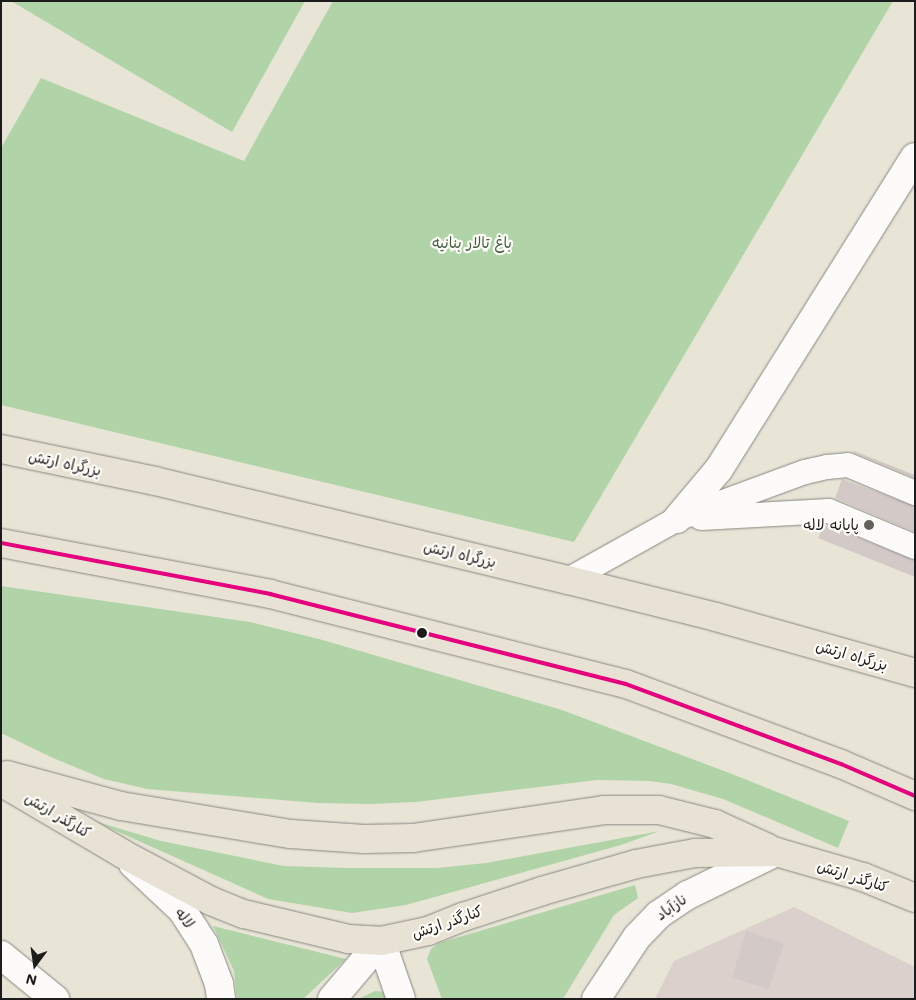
<!DOCTYPE html>
<meta charset="utf-8">
<style>
body{margin:0}
#map{position:relative;width:916px;height:1000px;overflow:hidden;background:#e8e5d7;font-family:Mali,"Playpen Sans Arabic",sans-serif}
div>[style]{position:absolute}
.industrial>*{inset:0;background:#dcd0cc}
.green>*{inset:0;background:#b0d4a7}
.building>*{inset:0;background:#d3c9c7}
.roads{filter:drop-shadow(0 0 1px #888780) drop-shadow(0 0 1px #888780)}
.service>*{height:24px;margin:-12px;padding:0 12px;transform-origin:12px;border-radius:12px;background:#fcfbf9}
.minor>*{height:28px;margin:-14px;padding:0 14px;transform-origin:14px;border-radius:14px;background:#fcfbf9}
.primary>*{height:28px;margin:-14px;padding:0 14px;transform-origin:14px;border-radius:14px;background:#e7e2d4}
.trunk>*{height:28px;margin:-14px;padding:0 14px;transform-origin:14px;border-radius:14px;background:#e7e2d4}
.bus-1>*{height:4px;margin:-2px;padding:0 2px;transform-origin:2px;border-radius:2px;background:#e5007d}
.dots>*{width:14px;height:14px;translate:-50% -50%;box-sizing:border-box;border:2px solid #fdfcf7;border-radius:50%}
span{translate:-50% -50%;white-space:nowrap;text-align:center;line-height:1.15;-webkit-text-stroke:4.5px #fdfcf7;paint-order:stroke}
.park-label{font-size:15px;color:#456044}
.street-label{font-size:15px;color:#1c1c1c}
.poi-label{font-size:15px;color:#1c1c1c}
.right{translate:-100% -50%;text-align:right}
.frame{position:absolute;inset:0;border:2px solid #1c1c1c;pointer-events:none}
.north{position:absolute;left:10px;top:940px;width:50px;height:50px;-webkit-text-stroke:4px #fdfcf7;paint-order:stroke;rotate:194deg;font-size:14px;font-weight:700;line-height:20px;text-align:center;color:#1c1c1c}
.north::after{content:'';display:block;margin:auto;width:18px;height:22px;background:#1c1c1c;clip-path:polygon(50% 0,100% 100%,50% 72%,0 100%)}
</style>
<div id="map">
<div class="industrial">
<div style="clip-path:polygon(794px 907px,915px 967px,915px 999px,655px 999px,674px 961px)"></div>
</div>
<div class="green">
<div style="clip-path:polygon(11px 1px,305px 1px,232px 132px)"></div>
<div style="clip-path:polygon(333px 1px,893px 1px,574px 542px,1px 405px,1px 148px,41px 78px,244px 161px)"></div>
<div style="clip-path:polygon(1px 586px,250px 622px,319px 639px,562px 710px,732px 774px,849px 821px,838px 848px,723px 799px,671px 784px,650px 781px,597px 780px,416px 802px,370px 804px,318px 803px,147px 789px,104px 779px,53px 758px,1px 733px)"></div>
<div style="clip-path:polygon(94px 821px,161px 841px,284px 866px,347px 868px,437px 868px,486px 863px,660px 831px,621px 845px,406px 905px,352px 913px,268px 899px)"></div>
<div style="clip-path:polygon(635px 885px,638px 898px,614px 915px,563px 999px,442px 999px,427px 959px,431px 949px,439px 943px)"></div>
<div style="clip-path:polygon(213px 926px,346px 959px,303px 999px,237px 999px,234px 971px)"></div>
<div style="clip-path:polygon(375px 991px,385px 992px,387px 999px,358px 999px)"></div>
</div>
<div class="building">
<div style="clip-path:polygon(854px 451px,915px 475px,915px 478px,853px 452px)"></div>
<div style="clip-path:polygon(842px 479px,915px 506px,915px 532px,835px 498px)"></div>
<div style="clip-path:polygon(824px 525px,915px 560px,915px 577px,818px 538px)"></div>
<div style="clip-path:polygon(746px 931px,784px 943px,769px 989px,732px 978px)"></div>
</div>
<div class="roads">
<div class="service">
<div style="left:701px;top:518px;width:128px;rotate:-3.1deg"></div>
<div style="left:829px;top:511px;width:93px;rotate:22.7deg"></div>
<div style="left:568px;top:580px;width:125px;rotate:-29.2deg"></div>
<div style="left:677px;top:519px;width:136px;rotate:-20.2deg"></div>
<div style="left:805px;top:472px;width:23px;rotate:-13deg"></div>
<div style="left:827px;top:467px;width:21px;rotate:-5deg"></div>
<div style="left:848px;top:465px;width:73px;rotate:22.7deg"></div>
</div>
<div class="minor">
<div style="left:677px;top:519px;width:65px;rotate:-50deg"></div>
<div style="left:719px;top:469px;width:368px;rotate:-57.9deg"></div>
<div style="left:133px;top:864px;width:67px;rotate:43.2deg"></div>
<div style="left:182px;top:910px;width:40px;rotate:57.1deg"></div>
<div style="left:204px;top:944px;width:43px;rotate:69.4deg"></div>
<div style="left:219px;top:984px;width:15px;rotate:82deg"></div>
<div style="left:381px;top:941px;width:61px;rotate:71deg"></div>
<div style="left:1px;top:955px;width:70px;rotate:39.2deg"></div>
<div style="left:332px;top:999px;width:76px;rotate:-49.8deg"></div>
<div style="left:596px;top:999px;width:74px;rotate:-56.5deg"></div>
<div style="left:637px;top:937px;width:30px;rotate:-46deg"></div>
<div style="left:658px;top:915px;width:36px;rotate:-34deg"></div>
<div style="left:688px;top:895px;width:98px;rotate:-26deg"></div>
</div>
<div class="primary">
<div style="left:7px;top:775px;width:118px;rotate:15.2deg"></div>
<div style="left:121px;top:806px;width:172px;rotate:9.4deg"></div>
<div style="left:291px;top:834px;width:73px;rotate:3.9deg"></div>
<div style="left:364px;top:839px;width:49px;rotate:-1.2deg"></div>
<div style="left:413px;top:838px;width:193px;rotate:-8.3deg"></div>
<div style="left:604px;top:810px;width:55px"></div>
<div style="left:659px;top:810px;width:58px;rotate:14deg"></div>
<div style="left:715px;top:824px;width:58px;rotate:24.4deg"></div>
<div style="left:1px;top:782px;width:142px;rotate:30.5deg"></div>
<div style="left:123px;top:854px;width:100px;rotate:28.1deg"></div>
<div style="left:211px;top:901px;width:35px;rotate:22deg"></div>
<div style="left:244px;top:914px;width:107px;rotate:13.5deg"></div>
<div style="left:348px;top:939px;width:33px;rotate:3deg"></div>
<div style="left:381px;top:941px;width:48px;rotate:-12deg"></div>
<div style="left:428px;top:931px;width:38px;rotate:-22deg"></div>
<div style="left:463px;top:917px;width:83px;rotate:-18.2deg"></div>
<div style="left:542px;top:891px;width:98px;rotate:-16deg"></div>
<div style="left:636px;top:864px;width:60px;rotate:-10.6deg"></div>
<div style="left:695px;top:853px;width:81px;rotate:-0.7deg"></div>
<div style="left:776px;top:852px;width:91px;rotate:16deg"></div>
<div style="left:863px;top:877px;width:56px;rotate:22deg"></div>
</div>
<div class="trunk">
<div style="left:1px;top:449px;width:157px;rotate:11.7deg"></div>
<div style="left:155px;top:481px;width:425px;rotate:13.5deg"></div>
<div style="left:568px;top:580px;width:153px;rotate:14deg"></div>
<div style="left:716px;top:617px;width:207px;rotate:15.7deg"></div>
<div style="left:1px;top:543px;width:274px;rotate:10.7deg"></div>
<div style="left:270px;top:594px;width:367px;rotate:14.2deg"></div>
<div style="left:626px;top:684px;width:229px;rotate:20.4deg"></div>
<div style="left:841px;top:764px;width:81px;rotate:23.4deg"></div>
</div>
</div>
<div class="bus-1">
<div style="left:1px;top:543px;width:274px;rotate:10.7deg"></div>
<div style="left:270px;top:594px;width:367px;rotate:14.2deg"></div>
<div style="left:626px;top:684px;width:229px;rotate:20.4deg"></div>
<div style="left:841px;top:764px;width:81px;rotate:23.4deg"></div>
</div>
<div class="dots">
<div style="left:869px;top:525px;background:#63625d"></div>
<div style="left:422px;top:633px;background:#1c1c1c"></div>
</div>
<div class="park-label">
<span style="left:472px;top:243px">باغ تالار بنانیه</span>
</div>
<div class="street-label">
<span style="left:65px;top:463px;rotate:12deg">بزرگراه ارتش</span>
<span style="left:460px;top:554px;rotate:13deg">بزرگراه ارتش</span>
<span style="left:852px;top:655px;rotate:16deg">بزرگراه ارتش</span>
<span style="left:58px;top:815px;rotate:31deg">کنارگذر ارتش</span>
<span style="left:853px;top:876px;rotate:18deg">کنارگذر ارتش</span>
<span style="left:671px;top:907px;rotate:-35deg">نازآباد</span>
<span style="left:185px;top:918px;rotate:54deg">لاله</span>
<span style="left:447px;top:922px;rotate:-19deg">کنارگذر ارتش</span>
</div>
<div class="poi-label">
<span class="right" style="left:859px;top:525px">پایانه لاله</span>
</div>
<div class="frame"></div>
<div class="north">N</div>
</div>
